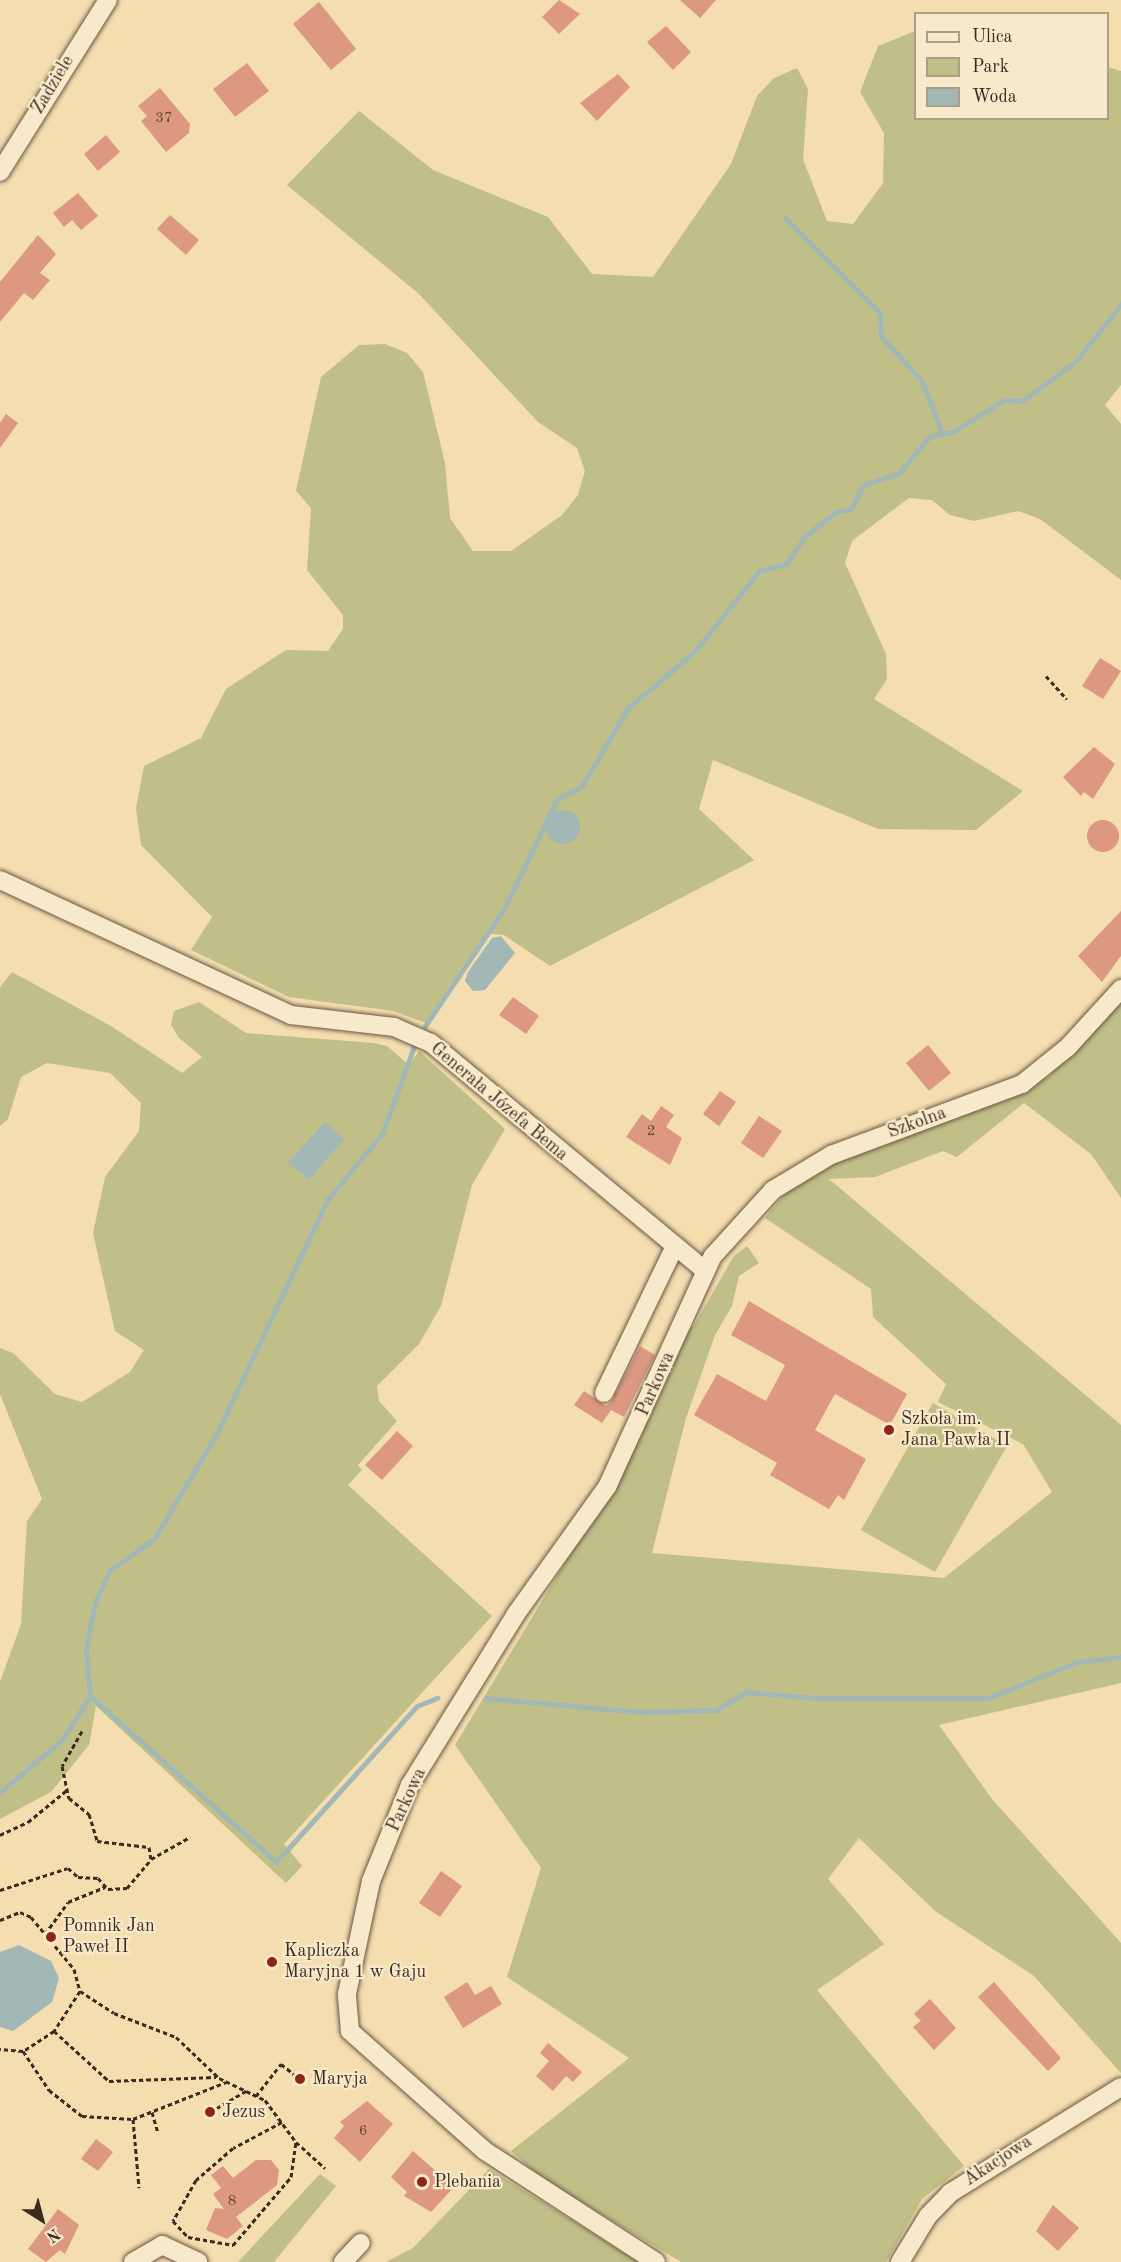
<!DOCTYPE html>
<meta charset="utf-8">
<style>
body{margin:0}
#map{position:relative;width:1121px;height:2262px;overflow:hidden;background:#f4ddae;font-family:"Old Standard TT",serif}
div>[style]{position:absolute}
.green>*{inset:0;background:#c0bf87}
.water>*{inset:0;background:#a2b8b7}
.round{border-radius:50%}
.stream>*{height:5px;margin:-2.5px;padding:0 2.5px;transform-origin:2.5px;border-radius:2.5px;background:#a2b8b7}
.building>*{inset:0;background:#dc9881}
.path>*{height:3px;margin-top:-1.5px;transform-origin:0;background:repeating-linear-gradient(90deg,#3b2a22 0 4.5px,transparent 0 7.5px)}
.roads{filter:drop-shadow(0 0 2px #695745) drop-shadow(0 0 2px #695745)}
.minor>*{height:18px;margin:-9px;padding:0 9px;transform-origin:9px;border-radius:9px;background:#f8e9ca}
.dots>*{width:16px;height:16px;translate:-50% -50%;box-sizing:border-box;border:3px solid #f8e9ca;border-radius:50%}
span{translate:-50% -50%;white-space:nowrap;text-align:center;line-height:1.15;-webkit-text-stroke:4.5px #f8e9ca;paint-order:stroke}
.number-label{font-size:15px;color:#63463a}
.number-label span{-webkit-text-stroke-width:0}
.street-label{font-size:18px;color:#3b2a22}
.poi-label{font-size:18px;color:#3b2a22}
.left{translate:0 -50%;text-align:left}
.legend{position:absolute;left:914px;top:12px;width:195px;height:108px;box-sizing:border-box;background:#f8e9ca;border:2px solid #ac9d87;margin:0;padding:8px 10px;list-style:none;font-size:18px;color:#3b2a22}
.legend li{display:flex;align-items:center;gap:12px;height:30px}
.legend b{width:30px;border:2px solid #ac9d87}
.north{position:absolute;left:12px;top:2190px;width:60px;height:60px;-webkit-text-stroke:4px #f8e9ca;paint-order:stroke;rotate:144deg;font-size:16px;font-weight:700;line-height:24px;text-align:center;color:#3b2a22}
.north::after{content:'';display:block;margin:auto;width:21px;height:27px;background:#3b2a22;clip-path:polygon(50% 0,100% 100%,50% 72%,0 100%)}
</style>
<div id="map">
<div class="green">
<div style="clip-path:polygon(915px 31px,916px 118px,1108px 118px,1108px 67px,1121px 71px,1121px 385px,1105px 405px,1121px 424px,1121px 580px,1040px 519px,1018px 511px,974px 521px,950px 515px,932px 500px,909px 498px,852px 541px,845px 563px,886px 654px,887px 679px,874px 699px,1023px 791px,976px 830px,878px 829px,713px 760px,699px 809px,754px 860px,550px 966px,504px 935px,491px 934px,429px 1024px,393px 1011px,289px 997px,191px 950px,212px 917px,141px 845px,136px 808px,144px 766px,201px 738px,226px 689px,286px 650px,328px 651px,343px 629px,343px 615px,307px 570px,311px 508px,296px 491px,321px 377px,359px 345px,385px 344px,407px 353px,423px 372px,445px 463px,450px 518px,473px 551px,511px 551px,562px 515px,578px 495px,585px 471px,577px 448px,538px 422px,419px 294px,287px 185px,359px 111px,433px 170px,548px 217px,592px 274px,653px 277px,731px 164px,757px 96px,774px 78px,797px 68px,808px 89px,803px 159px,827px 221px,853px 224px,883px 183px,884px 133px,860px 92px,878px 46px)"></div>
<div style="clip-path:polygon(12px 972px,111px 1026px,182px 1073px,202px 1057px,179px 1038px,171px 1025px,174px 1011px,199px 1002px,246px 1033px,374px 1043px,387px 1046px,409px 1065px,419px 1051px,505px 1129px,472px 1185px,441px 1306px,419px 1344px,377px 1386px,379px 1401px,397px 1421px,358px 1465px,362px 1470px,348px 1485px,492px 1616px,284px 1844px,302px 1866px,286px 1883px,96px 1706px,89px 1745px,51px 1792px,0 1819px,0 1682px,21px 1624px,27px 1521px,42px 1499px,0 1394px,0 1348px,13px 1353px,55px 1394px,82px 1402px,130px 1372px,144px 1350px,115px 1331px,93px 1233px,105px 1177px,139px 1131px,141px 1103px,110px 1073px,47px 1063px,21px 1077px,8px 1119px,0 1126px,0 987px)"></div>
<div style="clip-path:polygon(1121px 1000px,1121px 1198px,1091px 1154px,1024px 1103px,957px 1157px,943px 1151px,875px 1177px,829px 1179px,1121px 1425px,1121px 1683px,939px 1725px,992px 1799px,1121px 1943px,1121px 2073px,1034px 1976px,935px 1911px,859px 1838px,828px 1879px,884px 1944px,817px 1990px,964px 2166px,922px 2199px,886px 2262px,681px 2262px,543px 2179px,511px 2151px,629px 2058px,507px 1977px,541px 1868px,455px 1745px,611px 1487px,687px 1328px,693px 1327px,734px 1256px,747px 1246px,759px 1263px,739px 1276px,732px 1306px,715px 1335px,686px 1418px,652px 1553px,944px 1578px,1052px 1492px,1023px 1444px,938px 1402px,946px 1384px,873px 1317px,871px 1289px,765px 1218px,789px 1189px,821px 1168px,1047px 1078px)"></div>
<div style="clip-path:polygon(933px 1403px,1007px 1446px,935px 1572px,861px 1530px)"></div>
<div style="clip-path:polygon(489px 2169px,639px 2262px,386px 2262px,413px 2248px)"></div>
<div style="clip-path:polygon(320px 2174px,336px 2186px,274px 2262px,238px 2262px)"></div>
</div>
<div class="water">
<div class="round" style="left:546px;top:810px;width:34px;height:34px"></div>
<div style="clip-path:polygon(501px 936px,515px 953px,485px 990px,473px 991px,465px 981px,468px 972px,492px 938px)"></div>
<div style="clip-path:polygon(325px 1122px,344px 1139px,309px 1180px,288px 1162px)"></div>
<div style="clip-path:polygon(19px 1945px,51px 1961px,59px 1978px,52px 2002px,13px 2031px,0 2027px,0 1952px)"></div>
</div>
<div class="stream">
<div style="left:785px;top:218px;width:134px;rotate:45deg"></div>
<div style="left:880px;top:313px;width:23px;rotate:88deg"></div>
<div style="left:881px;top:336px;width:61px;rotate:47.7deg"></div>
<div style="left:922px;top:381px;width:53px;rotate:69.2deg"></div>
<div style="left:425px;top:1026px;width:143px;rotate:-56.1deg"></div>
<div style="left:505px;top:907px;width:120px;rotate:-64.3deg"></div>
<div style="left:557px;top:799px;width:28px;rotate:-27deg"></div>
<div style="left:582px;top:786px;width:91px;rotate:-59.5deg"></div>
<div style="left:628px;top:708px;width:87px;rotate:-40.3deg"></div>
<div style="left:694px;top:652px;width:104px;rotate:-51.3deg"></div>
<div style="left:759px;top:571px;width:28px;rotate:-15deg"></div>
<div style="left:786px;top:564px;width:34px;rotate:-56deg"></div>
<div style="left:805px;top:536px;width:39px;rotate:-38deg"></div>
<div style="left:836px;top:512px;width:15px;rotate:-11deg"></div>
<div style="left:851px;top:509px;width:27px;rotate:-63deg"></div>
<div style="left:863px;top:485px;width:38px;rotate:-18deg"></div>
<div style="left:899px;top:473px;width:48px;rotate:-50deg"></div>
<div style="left:930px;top:436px;width:23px;rotate:-10deg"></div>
<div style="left:953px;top:432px;width:60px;rotate:-32.1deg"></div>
<div style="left:1004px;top:400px;width:18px;rotate:3deg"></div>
<div style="left:1022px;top:401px;width:67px;rotate:-36.5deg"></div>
<div style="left:1076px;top:361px;width:73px;rotate:-51.7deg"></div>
<div style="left:90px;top:1696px;width:249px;rotate:41.7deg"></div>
<div style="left:276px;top:1862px;width:210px;rotate:-47.9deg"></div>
<div style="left:417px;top:1706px;width:22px;rotate:-22deg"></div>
<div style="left:486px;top:1698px;width:155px;rotate:5.2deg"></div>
<div style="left:640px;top:1712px;width:76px;rotate:-1.5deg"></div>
<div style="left:716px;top:1710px;width:35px;rotate:-31deg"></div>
<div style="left:746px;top:1692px;width:69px;rotate:5deg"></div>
<div style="left:815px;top:1698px;width:173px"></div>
<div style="left:988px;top:1698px;width:96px;rotate:-22deg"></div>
<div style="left:1077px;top:1662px;width:44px;rotate:-6.5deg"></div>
<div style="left:0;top:1792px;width:80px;rotate:-39.9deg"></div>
<div style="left:61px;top:1741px;width:54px;rotate:-57.2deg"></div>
<div style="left:90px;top:1696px;width:46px;rotate:-95deg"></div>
<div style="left:86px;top:1650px;width:49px;rotate:-79.4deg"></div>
<div style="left:95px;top:1602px;width:35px;rotate:-65deg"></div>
<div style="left:110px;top:1570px;width:54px;rotate:-35.2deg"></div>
<div style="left:154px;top:1539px;width:126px;rotate:-59.3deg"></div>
<div style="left:218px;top:1431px;width:255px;rotate:-64.7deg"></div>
<div style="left:327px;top:1200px;width:86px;rotate:-50.2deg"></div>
<div style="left:382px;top:1134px;width:94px;rotate:-70deg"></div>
</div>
<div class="building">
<div style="clip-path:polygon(559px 0,580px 14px,559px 34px,542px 17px)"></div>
<div style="clip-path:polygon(680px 0,716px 0,700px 18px)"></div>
<div style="clip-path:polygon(319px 2px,356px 49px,331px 70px,293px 24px)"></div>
<div style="clip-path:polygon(666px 26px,691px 52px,673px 70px,647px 42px)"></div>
<div style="clip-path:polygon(247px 63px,269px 91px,235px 117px,213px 89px)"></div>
<div style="clip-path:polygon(618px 74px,630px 87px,597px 121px,580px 103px)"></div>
<div style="clip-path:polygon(160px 88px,190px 124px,189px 133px,166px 152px,141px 121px,147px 116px,138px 106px)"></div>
<div style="clip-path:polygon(106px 135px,120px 152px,98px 171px,84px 154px)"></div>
<div style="clip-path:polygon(78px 193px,98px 216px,81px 230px,72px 220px,64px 227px,53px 213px)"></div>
<div style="clip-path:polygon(170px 215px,199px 240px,186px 255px,157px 229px)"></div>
<div style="clip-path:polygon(38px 235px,56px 254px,40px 273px,50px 280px,33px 300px,24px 293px,0 322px,0 282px)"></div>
<div style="clip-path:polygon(6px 414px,18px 423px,0 448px,0 423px)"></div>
<div style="clip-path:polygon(1100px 658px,1121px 671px,1103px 699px,1082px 686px)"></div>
<div style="clip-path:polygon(1094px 747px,1115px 764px,1093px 799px,1084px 792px,1081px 796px,1063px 777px)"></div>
<div class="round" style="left:1087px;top:820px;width:32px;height:32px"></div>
<div style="clip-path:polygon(1121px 911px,1121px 956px,1102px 982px,1078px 956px)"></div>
<div style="clip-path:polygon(513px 997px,539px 1016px,526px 1034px,499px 1015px)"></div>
<div style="clip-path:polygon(928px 1045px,951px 1073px,929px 1091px,906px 1063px)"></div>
<div style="clip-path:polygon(720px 1091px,736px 1102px,719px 1126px,703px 1114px)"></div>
<div style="clip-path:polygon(661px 1106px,674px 1115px,666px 1127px,682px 1138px,670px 1165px,626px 1137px,642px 1114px,651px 1121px)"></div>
<div style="clip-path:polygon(759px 1116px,782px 1131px,763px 1158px,741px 1143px)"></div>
<div style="clip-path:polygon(749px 1301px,907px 1394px,890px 1425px,835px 1394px,815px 1430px,866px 1459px,844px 1500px,838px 1495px,829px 1509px,770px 1475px,777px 1463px,694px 1415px,717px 1374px,766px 1401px,785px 1365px,731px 1335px)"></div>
<div style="clip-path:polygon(640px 1346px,655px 1355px,624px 1417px,611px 1410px,602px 1423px,574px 1405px,584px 1391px,606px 1406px,611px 1402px)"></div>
<div style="clip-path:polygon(397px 1431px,413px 1446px,382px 1480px,365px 1465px)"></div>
<div style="clip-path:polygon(441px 1871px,462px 1886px,440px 1917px,419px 1903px)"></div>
<div style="clip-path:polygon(467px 1982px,475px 1995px,491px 1986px,502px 2004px,463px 2028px,444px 1997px)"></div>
<div style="clip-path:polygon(994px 1982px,1061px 2058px,1048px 2071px,978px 1997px)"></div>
<div style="clip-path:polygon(930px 1999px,956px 2028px,934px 2050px,913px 2027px,921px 2021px,914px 2014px)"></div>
<div style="clip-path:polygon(548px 2043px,582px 2072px,573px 2082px,566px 2076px,553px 2091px,536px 2076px,549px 2061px,540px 2053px)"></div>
<div style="clip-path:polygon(367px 2101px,393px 2124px,360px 2162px,334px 2138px,344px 2126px,340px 2122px)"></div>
<div style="clip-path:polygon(96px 2139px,113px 2152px,98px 2171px,81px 2159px)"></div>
<div style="clip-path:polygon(413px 2151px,454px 2187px,431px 2212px,404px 2196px,407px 2192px,391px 2177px)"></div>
<div style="clip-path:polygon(256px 2160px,271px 2160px,279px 2170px,277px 2185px,236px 2217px,243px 2226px,227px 2239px,206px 2230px,215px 2208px,224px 2209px,213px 2194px,221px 2188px,211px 2175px,223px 2166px,233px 2178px)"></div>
<div style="clip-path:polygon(1053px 2205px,1079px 2228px,1058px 2251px,1036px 2231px)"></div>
<div style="clip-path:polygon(58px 2209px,79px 2225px,65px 2254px,60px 2250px,46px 2262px,28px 2249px)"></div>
</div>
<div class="path">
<div style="left:1046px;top:676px;width:31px;rotate:48deg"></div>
<div style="left:82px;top:1731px;width:40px;rotate:119.7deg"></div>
<div style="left:62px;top:1766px;width:33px;rotate:78deg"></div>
<div style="left:69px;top:1798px;width:26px;rotate:39deg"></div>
<div style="left:89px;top:1814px;width:28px;rotate:73deg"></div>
<div style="left:97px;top:1841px;width:52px;rotate:6.6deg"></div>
<div style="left:149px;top:1847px;width:12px;rotate:81deg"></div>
<div style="left:0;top:1835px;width:31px;rotate:-25deg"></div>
<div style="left:28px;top:1822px;width:50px;rotate:-39.4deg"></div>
<div style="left:0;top:1890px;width:71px;rotate:-17.9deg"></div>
<div style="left:68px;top:1868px;width:13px;rotate:42deg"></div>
<div style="left:78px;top:1877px;width:20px;rotate:3deg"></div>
<div style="left:98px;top:1878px;width:15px;rotate:48deg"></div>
<div style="left:108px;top:1889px;width:19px;rotate:-3deg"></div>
<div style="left:127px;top:1888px;width:38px;rotate:-50deg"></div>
<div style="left:151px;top:1859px;width:45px;rotate:-29.4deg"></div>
<div style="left:0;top:1920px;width:22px;rotate:-22deg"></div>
<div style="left:20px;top:1912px;width:12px;rotate:24deg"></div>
<div style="left:31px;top:1917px;width:67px;rotate:50.4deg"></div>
<div style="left:74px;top:1969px;width:23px;rotate:75deg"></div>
<div style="left:80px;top:1991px;width:48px;rotate:123deg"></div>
<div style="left:54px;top:2031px;width:37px;rotate:147deg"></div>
<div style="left:23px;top:2051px;width:23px;rotate:-175deg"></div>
<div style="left:45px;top:1934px;width:39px;rotate:-54deg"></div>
<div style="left:68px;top:1902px;width:40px;rotate:-22deg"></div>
<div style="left:80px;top:1991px;width:40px;rotate:32.9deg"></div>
<div style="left:114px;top:2013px;width:66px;rotate:21.2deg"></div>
<div style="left:176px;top:2037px;width:59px;rotate:43.6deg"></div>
<div style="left:219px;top:2078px;width:51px;rotate:25.6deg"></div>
<div style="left:265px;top:2100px;width:52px;rotate:53.6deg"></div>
<div style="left:296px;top:2142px;width:39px;rotate:42deg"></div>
<div style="left:54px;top:2031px;width:74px;rotate:42.3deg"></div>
<div style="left:109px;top:2081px;width:107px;rotate:-2.1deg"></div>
<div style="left:23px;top:2051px;width:47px;rotate:56.3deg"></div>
<div style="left:49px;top:2090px;width:42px;rotate:38.2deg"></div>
<div style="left:82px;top:2116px;width:51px;rotate:3.4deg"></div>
<div style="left:133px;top:2119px;width:100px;rotate:-21.7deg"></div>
<div style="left:256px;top:2096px;width:41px;rotate:-52deg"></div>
<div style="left:281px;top:2064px;width:24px;rotate:38deg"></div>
<div style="left:152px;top:2112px;width:22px;rotate:74deg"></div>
<div style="left:210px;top:2112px;width:42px;rotate:-30.3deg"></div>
<div style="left:133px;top:2119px;width:69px;rotate:85deg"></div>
<div style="left:282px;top:2122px;width:55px;rotate:152deg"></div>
<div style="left:233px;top:2148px;width:49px;rotate:139.1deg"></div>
<div style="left:196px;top:2180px;width:47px;rotate:119.3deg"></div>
<div style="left:173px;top:2221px;width:22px;rotate:47deg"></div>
<div style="left:188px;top:2237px;width:46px;rotate:10.1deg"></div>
<div style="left:233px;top:2245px;width:89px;rotate:-49.5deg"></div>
<div style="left:291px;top:2177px;width:35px;rotate:-82deg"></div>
</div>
<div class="roads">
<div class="minor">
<div style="left:0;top:172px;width:203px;rotate:-57.9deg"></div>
<div style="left:0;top:880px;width:321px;rotate:24.9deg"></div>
<div style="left:291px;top:1015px;width:104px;rotate:6.6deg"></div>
<div style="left:394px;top:1027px;width:40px;rotate:23.4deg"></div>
<div style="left:431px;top:1043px;width:357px;rotate:39.7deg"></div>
<div style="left:604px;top:1393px;width:163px;rotate:-64.2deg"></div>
<div style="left:133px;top:2262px;width:34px;rotate:-30deg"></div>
<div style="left:162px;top:2245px;width:40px;rotate:25deg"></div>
<div style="left:343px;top:2262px;width:26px;rotate:-47deg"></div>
<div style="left:656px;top:2262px;width:204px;rotate:-147deg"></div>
<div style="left:485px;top:2151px;width:181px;rotate:-138.4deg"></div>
<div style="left:350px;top:2031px;width:37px;rotate:-95deg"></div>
<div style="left:347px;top:1994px;width:116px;rotate:-78deg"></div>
<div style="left:371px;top:1881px;width:104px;rotate:-67.9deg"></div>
<div style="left:410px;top:1785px;width:201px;rotate:-58.2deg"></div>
<div style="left:516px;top:1614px;width:156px;rotate:-54.4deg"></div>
<div style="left:607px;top:1487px;width:254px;rotate:-65.4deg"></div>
<div style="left:713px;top:1256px;width:89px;rotate:-47.7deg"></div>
<div style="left:773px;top:1190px;width:68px;rotate:-31.1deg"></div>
<div style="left:831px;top:1155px;width:204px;rotate:-20.4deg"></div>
<div style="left:1022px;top:1084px;width:59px;rotate:-38.8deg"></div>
<div style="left:1068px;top:1047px;width:79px;rotate:-47.6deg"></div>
<div style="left:900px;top:2262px;width:54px;rotate:-58.7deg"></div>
<div style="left:928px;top:2216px;width:32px;rotate:-46deg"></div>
<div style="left:950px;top:2193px;width:201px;rotate:-31.8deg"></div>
</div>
</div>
<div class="dots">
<div style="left:889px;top:1430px;background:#8f2418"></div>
<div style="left:51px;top:1937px;background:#8f2418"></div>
<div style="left:272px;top:1962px;background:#8f2418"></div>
<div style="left:300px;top:2079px;background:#8f2418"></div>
<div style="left:210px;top:2112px;background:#8f2418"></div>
<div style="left:422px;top:2182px;background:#8f2418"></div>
</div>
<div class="number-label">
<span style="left:164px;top:119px">37</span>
<span style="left:651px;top:1132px">2</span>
<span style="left:363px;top:2132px">6</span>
<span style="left:232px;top:2202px">8</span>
</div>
<div class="street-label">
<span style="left:53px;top:85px;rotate:-59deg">Zadziele</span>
<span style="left:499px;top:1102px;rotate:40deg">Generała Józefa Bema</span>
<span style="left:917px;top:1123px;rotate:-20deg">Szkolna</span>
<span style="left:656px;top:1384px;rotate:-66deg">Parkowa</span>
<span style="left:407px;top:1800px;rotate:-65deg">Parkowa</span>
<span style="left:998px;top:2161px;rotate:-33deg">Akacjowa</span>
</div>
<div class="poi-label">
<span class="left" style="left:901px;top:1430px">Szkoła im.<br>Jana Pawła II</span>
<span class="left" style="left:63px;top:1937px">Pomnik Jan<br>Paweł II</span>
<span class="left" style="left:284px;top:1962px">Kapliczka<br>Maryjna 1 w Gaju</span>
<span class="left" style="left:312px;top:2079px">Maryja</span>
<span class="left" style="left:222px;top:2112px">Jezus</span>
<span class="left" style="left:434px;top:2182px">Plebania</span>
</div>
<ul class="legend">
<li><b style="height:8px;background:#f8e9ca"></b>Ulica</li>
<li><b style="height:16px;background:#c0bf87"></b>Park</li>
<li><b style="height:16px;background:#a2b8b7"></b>Woda</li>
</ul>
<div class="north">N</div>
</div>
